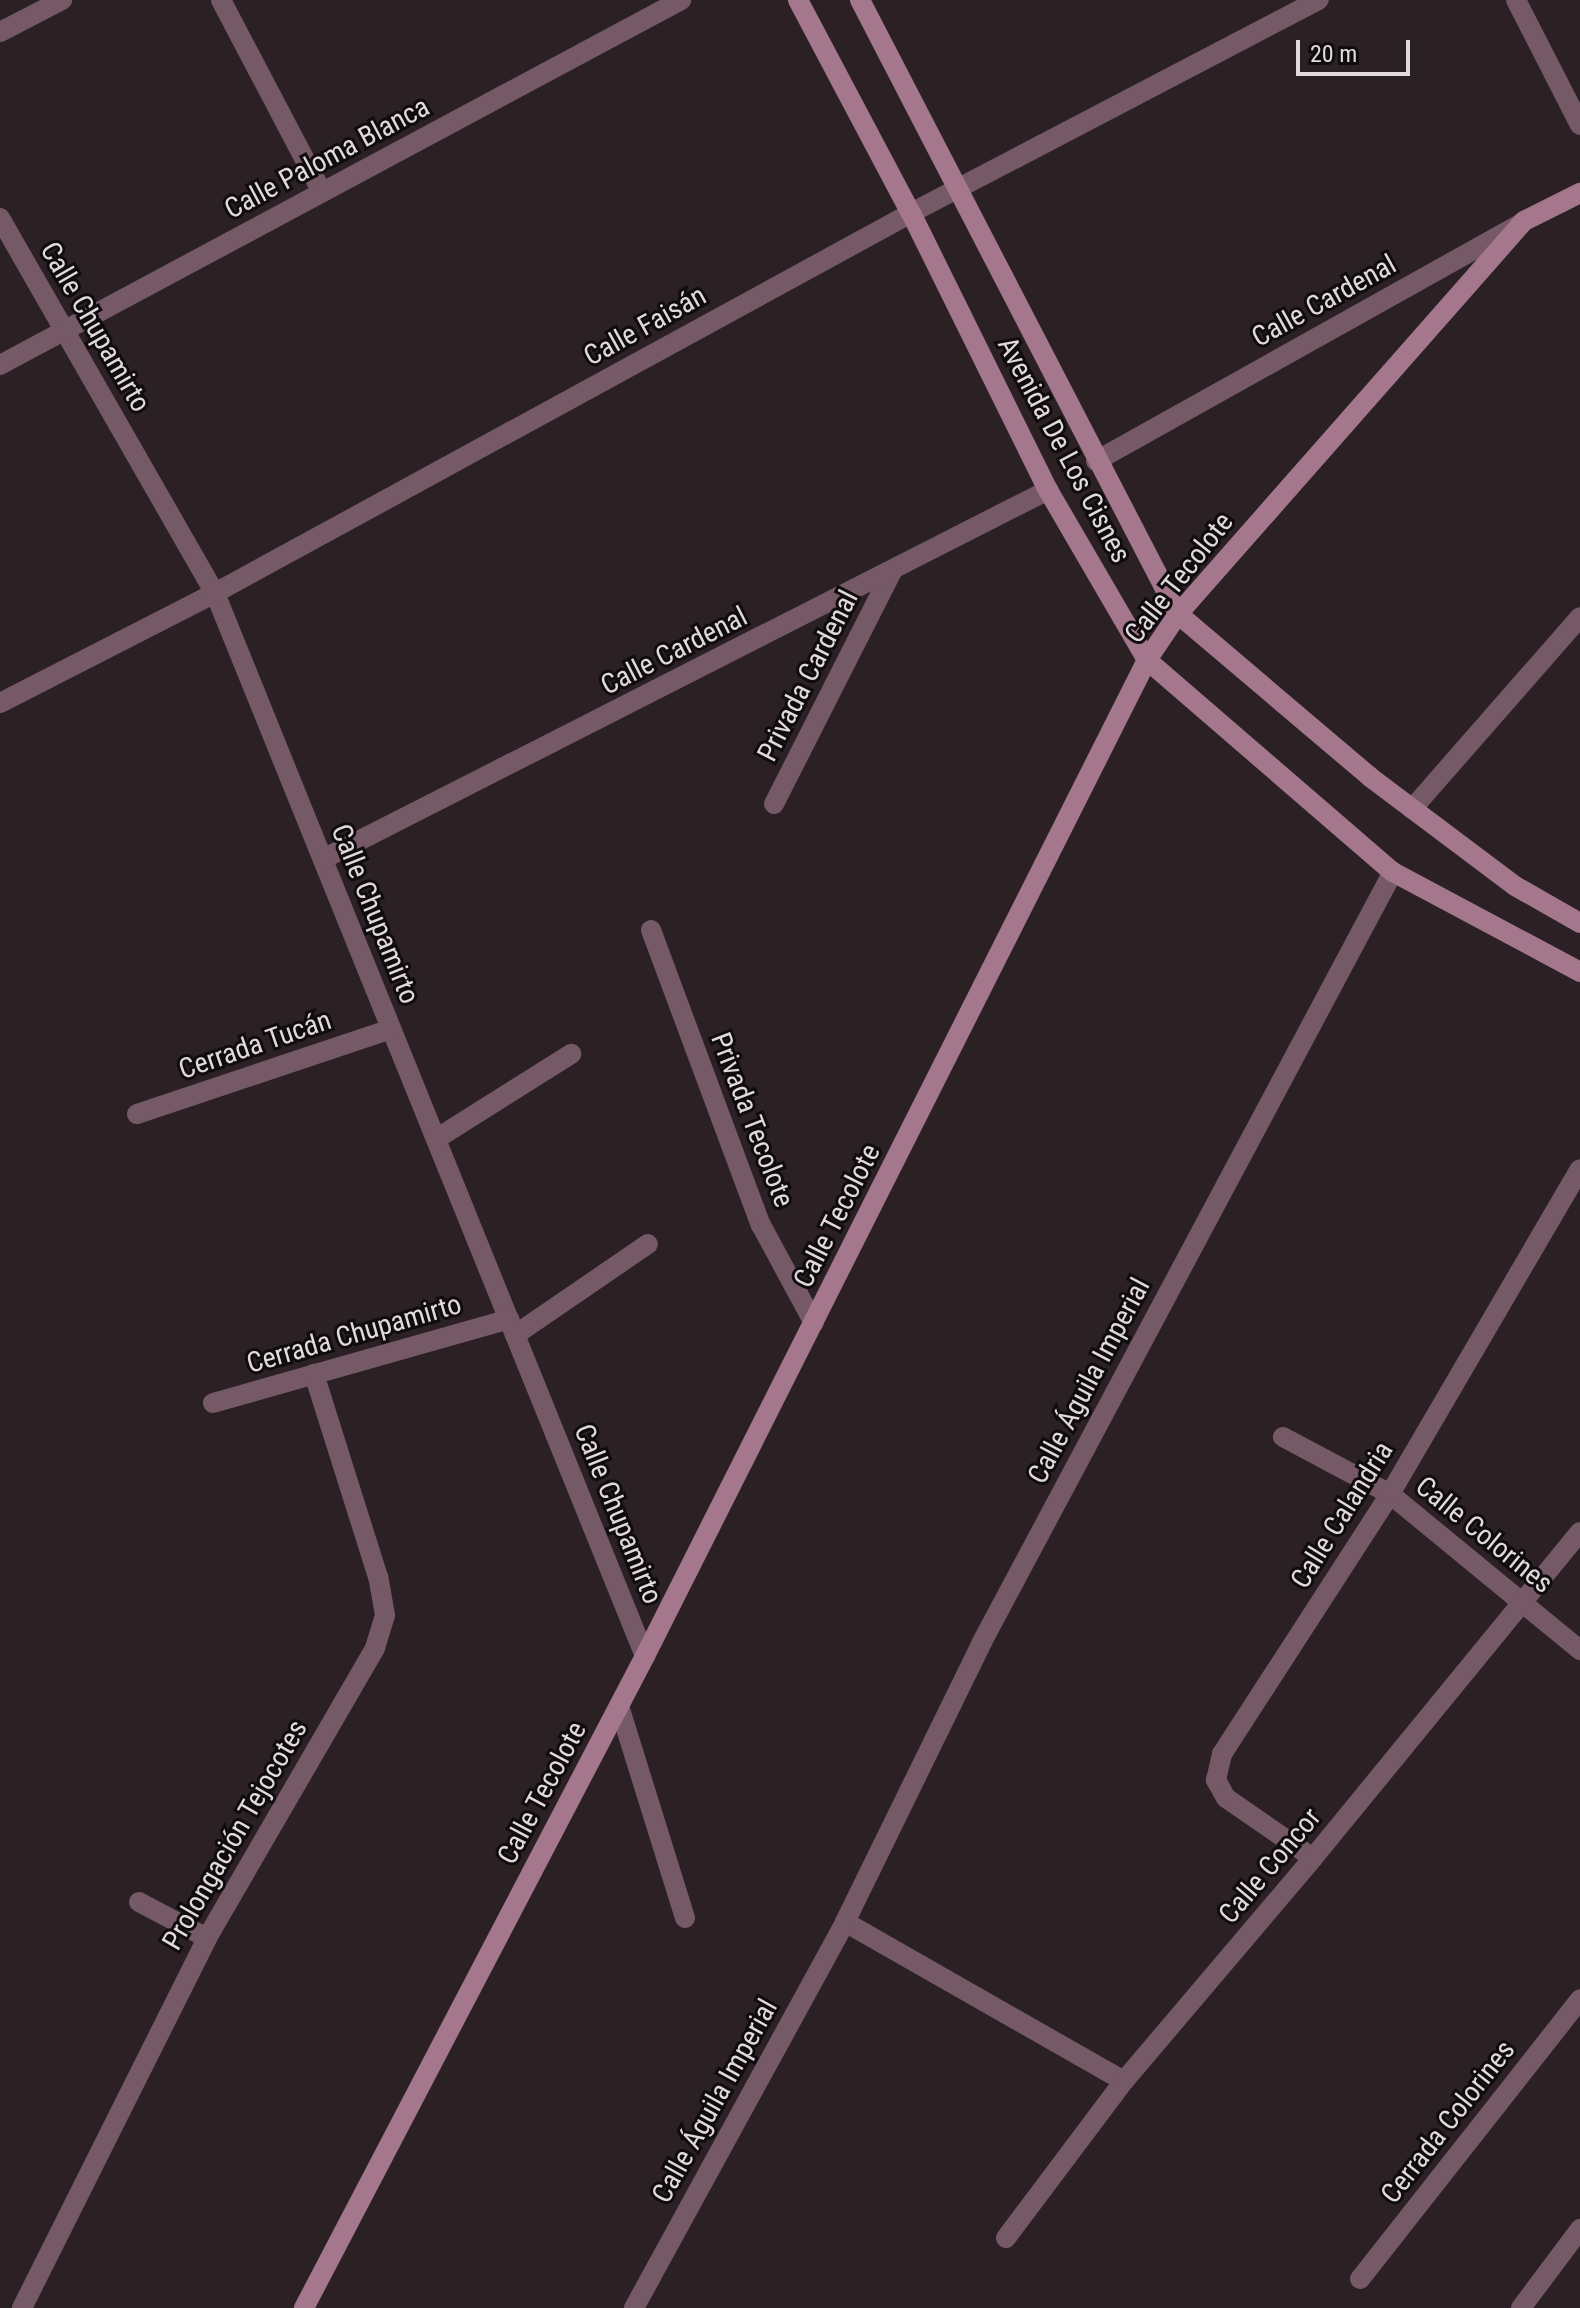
<!DOCTYPE html>
<meta charset="utf-8">
<style>
body{margin:0}
#map{position:relative;width:1580px;height:2308px;overflow:hidden;background:#2b2125;font-family:"Roboto Condensed",sans-serif}
div>[style]{position:absolute}
.street>*{height:20px;margin:-10px;padding:0 10px;transform-origin:10px;border-radius:10px;background:#765966}
.secondary>*{height:20px;margin:-10px;padding:0 10px;transform-origin:10px;border-radius:10px;background:#a4778c}
span{translate:-50% -50%;white-space:nowrap;text-align:center;line-height:1.15;-webkit-text-stroke:6px #100c0e;paint-order:stroke}
.street-label{font-size:28px;color:#e1dadd}
.scale{position:absolute;left:1296px;top:40px;width:114px;height:36px;box-sizing:border-box;border:4px solid #e1dadd;border-top:0;padding-left:10px;font-size:24px;line-height:28px;white-space:nowrap;color:#e1dadd;-webkit-text-stroke:6px #100c0e;paint-order:stroke}
</style>
<div id="map">
<div class="street">
<div style="left:221px;top:0;width:217px;rotate:62.3deg"></div>
<div style="left:1516px;top:0;width:140px;rotate:62.9deg"></div>
<div style="left:0;top:32px;width:70px;rotate:-27.3deg"></div>
<div style="left:0;top:218px;width:432px;rotate:60.2deg"></div>
<div style="left:215px;top:593px;width:1147px;rotate:67.98deg"></div>
<div style="left:0;top:365px;width:773px;rotate:-28.19deg"></div>
<div style="left:1096px;top:461px;width:487px;rotate:-29.2deg"></div>
<div style="left:0;top:703px;width:242px;rotate:-27.1deg"></div>
<div style="left:215px;top:593px;width:793px;rotate:-28.63deg"></div>
<div style="left:911px;top:213px;width:460px;rotate:-27.6deg"></div>
<div style="left:774px;top:804px;width:259px;rotate:-63.1deg"></div>
<div style="left:1412px;top:809px;width:255px;rotate:-48.8deg"></div>
<div style="left:323px;top:859px;width:814px;rotate:-26.97deg"></div>
<div style="left:651px;top:930px;width:315px;rotate:69.6deg"></div>
<div style="left:761px;top:1225px;width:111px;rotate:61.6deg"></div>
<div style="left:137px;top:1114px;width:268px;rotate:-18.5deg"></div>
<div style="left:436px;top:1139px;width:160px;rotate:-32.2deg"></div>
<div style="left:515px;top:1335px;width:161px;rotate:-34.4deg"></div>
<div style="left:213px;top:1403px;width:308px;rotate:-15.8deg"></div>
<div style="left:1283px;top:1437px;width:121px;rotate:28deg"></div>
<div style="left:1390px;top:1494px;width:246px;rotate:39.4deg"></div>
<div style="left:619px;top:1706px;width:222px;rotate:72.7deg"></div>
<div style="left:1313px;top:1858px;width:106px;rotate:-145.4deg"></div>
<div style="left:1226px;top:1798px;width:21px;rotate:-119deg"></div>
<div style="left:1216px;top:1780px;width:27px;rotate:-77deg"></div>
<div style="left:1222px;top:1754px;width:310px;rotate:-57.1deg"></div>
<div style="left:1390px;top:1494px;width:376px;rotate:-59.7deg"></div>
<div style="left:139px;top:1902px;width:77px;rotate:27.9deg"></div>
<div style="left:845px;top:1922px;width:321px;rotate:29.7deg"></div>
<div style="left:1006px;top:2238px;width:196px;rotate:-53.1deg"></div>
<div style="left:1124px;top:2081px;width:292px;rotate:-49.7deg"></div>
<div style="left:1313px;top:1858px;width:421px;rotate:-50.7deg"></div>
<div style="left:1360px;top:2279px;width:356px;rotate:-51.8deg"></div>
<div style="left:22px;top:2308px;width:414px;rotate:-63.4deg"></div>
<div style="left:207px;top:1938px;width:335px;rotate:-59.9deg"></div>
<div style="left:375px;top:1648px;width:34px;rotate:-73deg"></div>
<div style="left:385px;top:1615px;width:39px;rotate:-100deg"></div>
<div style="left:378px;top:1577px;width:213px;rotate:-107.5deg"></div>
<div style="left:634px;top:2308px;width:440px;rotate:-61.3deg"></div>
<div style="left:845px;top:1922px;width:312px;rotate:-63.9deg"></div>
<div style="left:982px;top:1642px;width:873px;rotate:-61.91deg"></div>
<div style="left:1521px;top:2308px;width:99px;rotate:-53.2deg"></div>
</div>
<div class="secondary">
<div style="left:798px;top:0;width:241px;rotate:62.1deg"></div>
<div style="left:911px;top:213px;width:309px;rotate:63.7deg"></div>
<div style="left:1048px;top:490px;width:197px;rotate:59.8deg"></div>
<div style="left:1147px;top:660px;width:325px;rotate:40.8deg"></div>
<div style="left:1393px;top:872px;width:212px;rotate:28.1deg"></div>
<div style="left:860px;top:0;width:691px;rotate:62.62deg"></div>
<div style="left:1178px;top:614px;width:252px;rotate:40.3deg"></div>
<div style="left:1370px;top:777px;width:181px;rotate:36.9deg"></div>
<div style="left:1515px;top:886px;width:75px;rotate:29.6deg"></div>
<div style="left:304px;top:2308px;width:736px;rotate:-62.39deg"></div>
<div style="left:645px;top:1656px;width:1115px;rotate:-63.25deg"></div>
<div style="left:1147px;top:660px;width:55px;rotate:-56deg"></div>
<div style="left:1178px;top:614px;width:524px;rotate:-48.64deg"></div>
<div style="left:1524px;top:221px;width:63px;rotate:-26.6deg"></div>
</div>
<div class="street-label">
<span style="left:327px;top:158px;rotate:-28deg">Calle Paloma Blanca</span>
<span style="left:1324px;top:301px;rotate:-29deg">Calle Cardenal</span>
<span style="left:645px;top:326px;rotate:-29deg">Calle Faisán</span>
<span style="left:95px;top:327px;rotate:60deg">Calle Chupamirto</span>
<span style="left:1064px;top:450px;rotate:62deg">Avenida De Los Cisnes</span>
<span style="left:1179px;top:578px;rotate:-52deg">Calle Tecolote</span>
<span style="left:674px;top:651px;rotate:-27deg">Calle Cardenal</span>
<span style="left:808px;top:676px;rotate:-63deg">Privada Cardenal</span>
<span style="left:375px;top:914px;rotate:68deg">Calle Chupamirto</span>
<span style="left:255px;top:1045px;rotate:-19deg">Cerrada Tucán</span>
<span style="left:752px;top:1120px;rotate:69deg">Privada Tecolote</span>
<span style="left:837px;top:1216px;rotate:-63deg">Calle Tecolote</span>
<span style="left:354px;top:1334px;rotate:-16deg">Cerrada Chupamirto</span>
<span style="left:1089px;top:1381px;rotate:-62deg">Calle Águila Imperial</span>
<span style="left:618px;top:1514px;rotate:68deg">Calle Chupamirto</span>
<span style="left:1342px;top:1515px;rotate:-58deg">Calle Calandria</span>
<span style="left:1484px;top:1535px;rotate:39deg">Calle Colorines</span>
<span style="left:542px;top:1793px;rotate:-62deg">Calle Tecolote</span>
<span style="left:235px;top:1835px;rotate:-60deg">Prolongación Tejocotes</span>
<span style="left:1270px;top:1866px;rotate:-50deg">Calle Concor</span>
<span style="left:715px;top:2101px;rotate:-61deg">Calle Águila Imperial</span>
<span style="left:1448px;top:2122px;rotate:-52deg">Cerrada Colorines</span>
</div>
<div class="scale">20 m</div>
</div>
